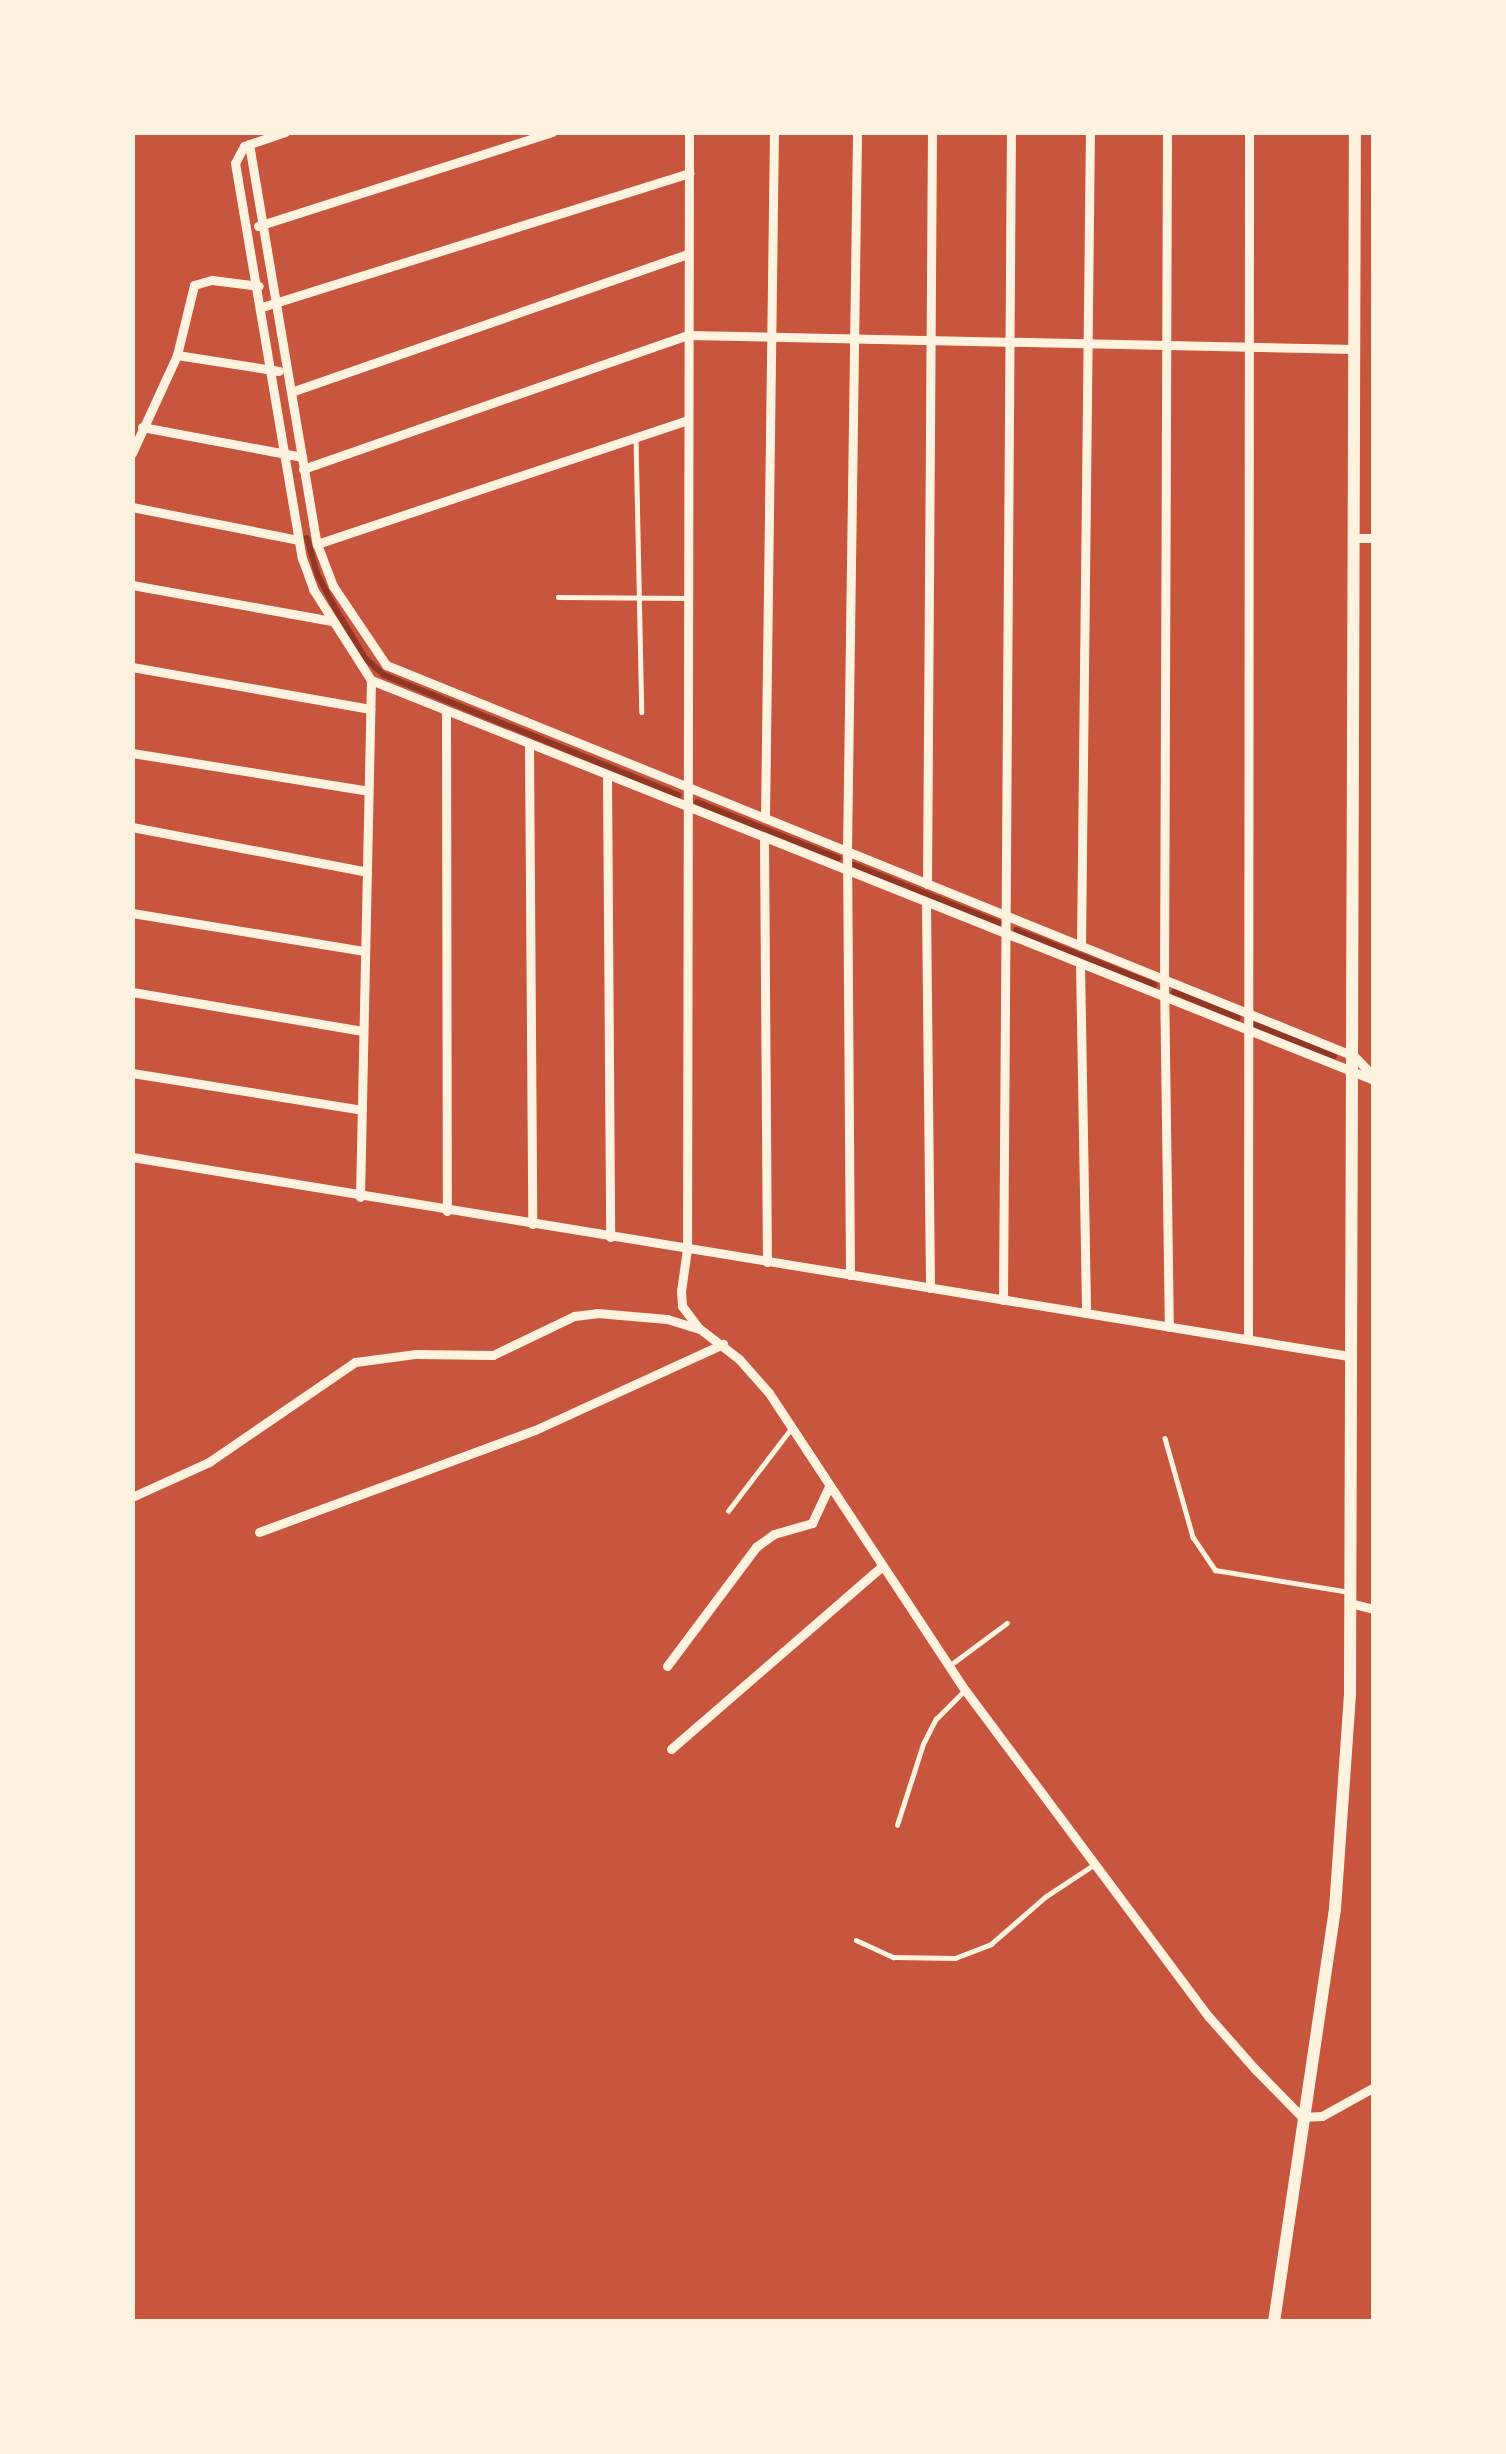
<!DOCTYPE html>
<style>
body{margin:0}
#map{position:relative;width:1506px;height:2454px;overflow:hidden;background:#c8553d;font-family:"Asap Condensed",sans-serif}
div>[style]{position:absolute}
.stream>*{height:6px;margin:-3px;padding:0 3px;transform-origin:3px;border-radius:3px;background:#8f3625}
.service>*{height:4.5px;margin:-2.25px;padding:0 2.25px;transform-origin:2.25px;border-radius:2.25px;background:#fff3e0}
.minor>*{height:9px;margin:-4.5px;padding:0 4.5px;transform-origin:4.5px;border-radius:4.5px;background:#fff3e0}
.tertiary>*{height:12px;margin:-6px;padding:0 6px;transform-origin:6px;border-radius:6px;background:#fff3e0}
span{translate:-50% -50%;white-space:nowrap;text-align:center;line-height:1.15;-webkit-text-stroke:9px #fff3e0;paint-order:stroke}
.frame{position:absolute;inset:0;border:135px solid #fff3e0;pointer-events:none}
</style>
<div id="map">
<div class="stream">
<div style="left:307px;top:538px;width:37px;rotate:74deg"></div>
<div style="left:317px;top:574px;width:36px;rotate:62deg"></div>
<div style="left:334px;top:606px;width:61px;rotate:59.2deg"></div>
<div style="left:365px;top:658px;width:25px;rotate:42deg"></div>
<div style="left:384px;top:675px;width:318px;rotate:22.2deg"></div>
<div style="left:697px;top:802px;width:152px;rotate:21.7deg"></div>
<div style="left:854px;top:865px;width:156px;rotate:21.8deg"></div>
<div style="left:1016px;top:930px;width:149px;rotate:21.6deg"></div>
<div style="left:1174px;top:992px;width:69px;rotate:22.1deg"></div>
<div style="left:1252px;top:1024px;width:88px;rotate:21.3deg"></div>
</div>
<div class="service">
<div style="left:636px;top:437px;width:275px;rotate:88.8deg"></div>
<div style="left:558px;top:597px;width:129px;rotate:0.4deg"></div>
<div style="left:1165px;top:1438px;width:103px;rotate:74.2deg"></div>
<div style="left:1193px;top:1537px;width:40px;rotate:56deg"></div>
<div style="left:1215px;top:1570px;width:136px;rotate:9.3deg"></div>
<div style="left:728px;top:1511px;width:102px;rotate:-52.6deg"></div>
<div style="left:949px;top:1666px;width:72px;rotate:-36.6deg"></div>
<div style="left:897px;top:1825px;width:85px;rotate:-72.2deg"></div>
<div style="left:923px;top:1744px;width:28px;rotate:-63deg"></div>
<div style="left:936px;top:1719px;width:41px;rotate:-45deg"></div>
<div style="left:856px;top:1940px;width:41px;rotate:24.7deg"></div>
<div style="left:893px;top:1957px;width:62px;rotate:0.9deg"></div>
<div style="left:955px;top:1958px;width:39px;rotate:-21deg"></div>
<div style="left:991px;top:1944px;width:72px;rotate:-41deg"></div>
<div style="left:1045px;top:1897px;width:60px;rotate:-33.4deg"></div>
</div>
<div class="minor">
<div style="left:285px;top:132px;width:43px;rotate:161.1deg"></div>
<div style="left:244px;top:146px;width:19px;rotate:118deg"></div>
<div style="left:235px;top:163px;width:401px;rotate:80.4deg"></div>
<div style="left:302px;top:558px;width:33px;rotate:70deg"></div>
<div style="left:313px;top:589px;width:108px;rotate:57.5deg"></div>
<div style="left:371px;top:680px;width:1080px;rotate:21.74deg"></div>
<div style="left:689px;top:132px;width:1117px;rotate:90.1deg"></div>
<div style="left:687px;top:1249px;width:42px;rotate:98.1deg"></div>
<div style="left:681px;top:1291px;width:15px;rotate:86deg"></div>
<div style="left:682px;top:1306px;width:26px;rotate:53deg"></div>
<div style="left:1167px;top:132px;width:847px;rotate:90.2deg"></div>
<div style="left:1164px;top:979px;width:348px;rotate:89.2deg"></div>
<div style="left:249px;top:144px;width:406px;rotate:80.4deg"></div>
<div style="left:317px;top:544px;width:45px;rotate:69.1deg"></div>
<div style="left:333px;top:586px;width:95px;rotate:56.1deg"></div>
<div style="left:386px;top:665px;width:1044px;rotate:22deg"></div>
<div style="left:1354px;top:1056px;width:29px;rotate:46deg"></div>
<div style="left:258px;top:226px;width:309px;rotate:-17.7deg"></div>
<div style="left:262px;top:307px;width:448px;rotate:-17.4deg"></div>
<div style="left:177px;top:355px;width:103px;rotate:8.9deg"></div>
<div style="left:291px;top:392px;width:420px;rotate:-19.2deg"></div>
<div style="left:142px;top:427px;width:163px;rotate:10.6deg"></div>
<div style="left:132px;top:453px;width:108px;rotate:-65.3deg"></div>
<div style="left:177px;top:355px;width:72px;rotate:-76.3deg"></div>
<div style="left:194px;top:285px;width:19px;rotate:-16deg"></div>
<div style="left:212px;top:280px;width:47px;rotate:7.3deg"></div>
<div style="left:303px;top:469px;width:408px;rotate:-19.2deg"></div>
<div style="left:688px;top:335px;width:667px;rotate:1.2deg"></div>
<div style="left:132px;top:507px;width:169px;rotate:11.2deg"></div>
<div style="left:1355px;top:538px;width:19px"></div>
<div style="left:317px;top:544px;width:391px;rotate:-18.5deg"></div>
<div style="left:132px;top:585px;width:203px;rotate:10.2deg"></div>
<div style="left:132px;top:667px;width:242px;rotate:10deg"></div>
<div style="left:446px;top:712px;width:499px;rotate:89.9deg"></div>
<div style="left:529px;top:746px;width:478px;rotate:89.6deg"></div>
<div style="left:132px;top:753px;width:239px;rotate:9.1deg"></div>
<div style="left:607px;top:776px;width:461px;rotate:89.6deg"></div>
<div style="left:765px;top:818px;width:686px;rotate:-89.25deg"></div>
<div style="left:132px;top:827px;width:239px;rotate:10.8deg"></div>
<div style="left:764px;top:839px;width:423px;rotate:89.6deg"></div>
<div style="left:927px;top:884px;width:752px;rotate:-89.62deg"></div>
<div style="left:926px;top:903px;width:385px;rotate:89.4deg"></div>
<div style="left:132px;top:913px;width:236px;rotate:9.3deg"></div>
<div style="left:1081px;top:946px;width:814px;rotate:-89.37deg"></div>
<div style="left:1080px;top:964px;width:349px;rotate:89deg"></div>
<div style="left:132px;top:992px;width:234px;rotate:9.6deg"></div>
<div style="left:132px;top:1073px;width:233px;rotate:9.1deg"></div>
<div style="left:132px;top:1157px;width:1233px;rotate:9.29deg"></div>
<div style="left:360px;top:1197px;width:517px;rotate:-88.78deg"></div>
<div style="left:850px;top:1275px;width:424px;rotate:-90.4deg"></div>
<div style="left:847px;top:851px;width:719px;rotate:-89.2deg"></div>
<div style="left:1003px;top:1300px;width:1168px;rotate:-89.61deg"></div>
<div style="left:1248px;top:1339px;width:1207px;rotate:-89.95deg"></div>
<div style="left:132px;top:1497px;width:85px;rotate:-24.4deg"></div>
<div style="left:209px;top:1462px;width:177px;rotate:-34.4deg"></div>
<div style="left:355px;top:1362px;width:62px;rotate:-7.5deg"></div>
<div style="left:416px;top:1354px;width:77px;rotate:0.7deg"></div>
<div style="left:493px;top:1355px;width:90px;rotate:-25.7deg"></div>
<div style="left:574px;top:1316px;width:23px;rotate:-7deg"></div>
<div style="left:597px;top:1313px;width:70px;rotate:4.9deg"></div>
<div style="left:667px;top:1319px;width:34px;rotate:17deg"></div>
<div style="left:700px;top:1329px;width:49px;rotate:37.6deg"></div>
<div style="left:739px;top:1359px;width:45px;rotate:48.6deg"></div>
<div style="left:769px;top:1393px;width:356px;rotate:56.6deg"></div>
<div style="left:965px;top:1690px;width:408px;rotate:53.3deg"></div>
<div style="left:1209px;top:2017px;width:69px;rotate:48.5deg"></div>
<div style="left:1255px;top:2069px;width:67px;rotate:45.6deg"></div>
<div style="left:1302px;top:2117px;width:20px;rotate:-3deg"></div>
<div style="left:1322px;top:2116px;width:60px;rotate:-29.1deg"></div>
<div style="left:259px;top:1532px;width:294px;rotate:-20.3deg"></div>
<div style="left:535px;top:1430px;width:207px;rotate:-24.6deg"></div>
<div style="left:1350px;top:1603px;width:25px;rotate:14deg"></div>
<div style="left:667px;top:1666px;width:149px;rotate:-53.2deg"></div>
<div style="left:756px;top:1547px;width:22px;rotate:-36deg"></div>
<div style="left:774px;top:1534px;width:40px;rotate:-16deg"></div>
<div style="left:812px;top:1523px;width:40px;rotate:-65deg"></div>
<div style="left:671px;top:1749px;width:278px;rotate:-40.9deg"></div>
</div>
<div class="tertiary">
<div style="left:1274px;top:2322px;width:417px;rotate:-81.6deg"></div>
<div style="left:1335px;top:1909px;width:216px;rotate:-86deg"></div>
<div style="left:1350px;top:1694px;width:1562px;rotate:-89.82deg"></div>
</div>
<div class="frame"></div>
</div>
